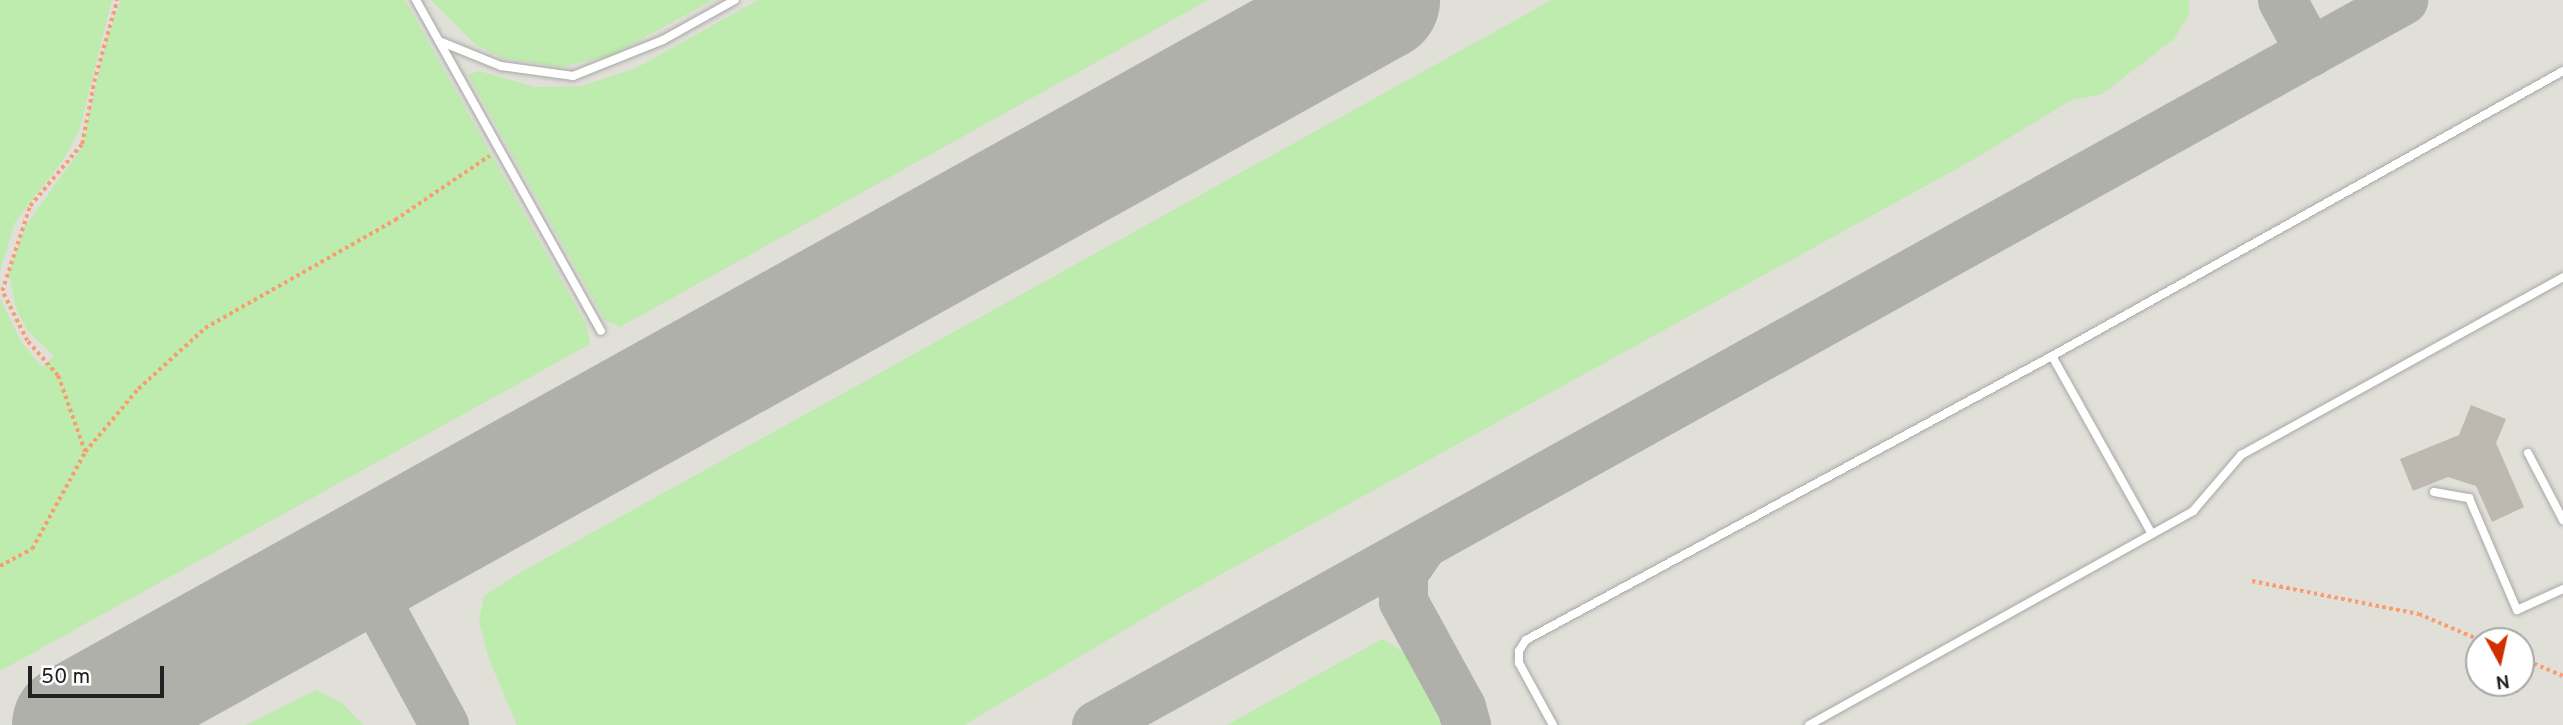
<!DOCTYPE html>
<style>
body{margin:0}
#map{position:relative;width:2563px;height:725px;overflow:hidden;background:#f1f0e7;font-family:Overpass,sans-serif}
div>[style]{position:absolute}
.airport>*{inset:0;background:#e0dfd8}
.grass>*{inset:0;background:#beebae}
.taxiway>*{height:49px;margin:-24.5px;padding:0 24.5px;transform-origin:24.5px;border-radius:24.5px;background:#b0b0ab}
.runway>*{height:122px;margin:-61px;padding:0 61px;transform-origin:61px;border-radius:61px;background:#b0b0ab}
.building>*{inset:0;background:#beb9b0}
.path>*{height:3.5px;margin-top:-1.75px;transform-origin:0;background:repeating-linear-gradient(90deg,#fa9c6f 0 3.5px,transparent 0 7px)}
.roads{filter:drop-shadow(0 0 2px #a8a8a8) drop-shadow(0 0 2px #a8a8a8)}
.service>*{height:8px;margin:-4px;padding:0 4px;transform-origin:4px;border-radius:4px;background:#fff}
span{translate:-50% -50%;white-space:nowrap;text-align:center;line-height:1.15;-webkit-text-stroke:6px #fff;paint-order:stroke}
.north{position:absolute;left:2465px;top:627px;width:70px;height:70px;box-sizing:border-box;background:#fff;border:2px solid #a6a6a6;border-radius:50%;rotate:172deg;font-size:19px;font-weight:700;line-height:28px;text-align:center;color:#212121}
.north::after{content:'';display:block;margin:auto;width:24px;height:32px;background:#d12f00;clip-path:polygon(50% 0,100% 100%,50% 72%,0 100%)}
.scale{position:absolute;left:28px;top:666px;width:136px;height:32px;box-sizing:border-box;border:4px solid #212121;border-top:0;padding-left:9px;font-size:21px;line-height:24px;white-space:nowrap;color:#212121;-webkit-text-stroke:5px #fff;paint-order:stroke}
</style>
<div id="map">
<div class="airport">
<div style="clip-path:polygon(evenodd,0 0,2563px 0,2563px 725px,0 725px,0 0,2479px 641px,2521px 641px,2521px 683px,2479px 683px,2479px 641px)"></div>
</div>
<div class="grass">
<div style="clip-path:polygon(0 0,112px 0,80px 128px,64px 159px,15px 222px,0 271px)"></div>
<div style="clip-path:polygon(121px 0,405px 0,587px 326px,590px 344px,0 671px,0 298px,21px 342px,42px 367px,54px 356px,27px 330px,16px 308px,9px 274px,24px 228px,81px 149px,106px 41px)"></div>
<div style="clip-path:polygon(431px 0,713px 0,612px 55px,561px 67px,503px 58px,476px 45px)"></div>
<div style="clip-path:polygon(758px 0,1208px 0,620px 327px,605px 320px,468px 75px,479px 71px,535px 87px,582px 86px,638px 67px)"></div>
<div style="clip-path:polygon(1552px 0,2189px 0,2189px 14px,2174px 39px,2102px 94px,2071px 100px,1976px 158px,1180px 597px,964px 725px,517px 725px,489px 659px,479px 621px,484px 596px,523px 571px)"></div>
<div style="clip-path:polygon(1382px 639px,1405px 653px,1434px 702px,1440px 725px,1227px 725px)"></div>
<div style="clip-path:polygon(316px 690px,343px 704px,363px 725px,246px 725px)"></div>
</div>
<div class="taxiway">
<div style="left:2282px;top:0;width:59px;rotate:61.7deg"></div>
<div style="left:1423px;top:544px;width:35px;rotate:125deg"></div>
<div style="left:1403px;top:573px;width:28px;rotate:90deg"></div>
<div style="left:1403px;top:601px;width:121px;rotate:61.3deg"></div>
<div style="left:1461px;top:707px;width:19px;rotate:74deg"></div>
<div style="left:358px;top:567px;width:180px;rotate:61.4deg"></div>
<div style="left:1096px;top:725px;width:1495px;rotate:-29.02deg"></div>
</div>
<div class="runway">
<div style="left:73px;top:725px;width:1494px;rotate:-29.04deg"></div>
</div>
<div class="building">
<div style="clip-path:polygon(2471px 405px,2506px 419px,2496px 443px,2524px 507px,2492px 522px,2476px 486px,2448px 477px,2413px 491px,2400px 459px,2459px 435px)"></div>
</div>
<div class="path">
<div style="left:85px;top:452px;width:82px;rotate:-49.9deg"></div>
<div style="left:138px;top:389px;width:91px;rotate:-42.3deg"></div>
<div style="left:205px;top:328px;width:219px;rotate:-29.6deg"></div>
<div style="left:395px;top:220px;width:114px;rotate:-34.2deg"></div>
<div style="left:0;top:566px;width:36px;rotate:-28deg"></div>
<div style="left:32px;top:549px;width:111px;rotate:-61.3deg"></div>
<div style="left:85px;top:452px;width:81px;rotate:-109.6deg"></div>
<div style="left:58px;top:376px;width:47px;rotate:-131.5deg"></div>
<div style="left:27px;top:341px;width:56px;rotate:-116.6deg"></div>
<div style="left:2px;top:291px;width:89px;rotate:-71.8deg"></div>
<div style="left:30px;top:206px;width:81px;rotate:-50deg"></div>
<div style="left:82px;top:144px;width:63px;rotate:-79deg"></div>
<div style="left:94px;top:82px;width:85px;rotate:-74.3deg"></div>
<div style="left:2252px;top:581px;width:170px;rotate:11.2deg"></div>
<div style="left:2419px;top:614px;width:69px;rotate:23.2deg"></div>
<div style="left:2521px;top:658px;width:46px;rotate:23.2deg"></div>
</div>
<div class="roads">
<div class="service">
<div style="left:416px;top:0;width:379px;rotate:60.8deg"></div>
<div style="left:439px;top:41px;width:67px;rotate:22deg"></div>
<div style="left:501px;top:66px;width:73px;rotate:7.9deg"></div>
<div style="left:573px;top:76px;width:97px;rotate:-21.8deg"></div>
<div style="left:663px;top:40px;width:82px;rotate:-29.1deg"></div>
<div style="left:2052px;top:356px;width:204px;rotate:60.7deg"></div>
<div style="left:2528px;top:453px;width:76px;rotate:62.4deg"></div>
<div style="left:2434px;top:492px;width:36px;rotate:10deg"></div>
<div style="left:2469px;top:498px;width:122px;rotate:66.8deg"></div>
<div style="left:2517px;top:610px;width:51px;rotate:-24.5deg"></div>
<div style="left:1553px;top:725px;width:71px;rotate:-118.7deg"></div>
<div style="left:1519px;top:663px;width:12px;rotate:-90deg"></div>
<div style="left:1519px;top:651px;width:13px;rotate:-58deg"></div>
<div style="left:1526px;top:640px;width:598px;rotate:-28.37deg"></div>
<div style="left:2052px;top:356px;width:585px;rotate:-29.15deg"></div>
<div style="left:1809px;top:725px;width:440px;rotate:-29.1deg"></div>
<div style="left:2193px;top:511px;width:74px;rotate:-49.4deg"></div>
<div style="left:2241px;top:455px;width:368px;rotate:-28.9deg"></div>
</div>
</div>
<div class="north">N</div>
<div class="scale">50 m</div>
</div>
